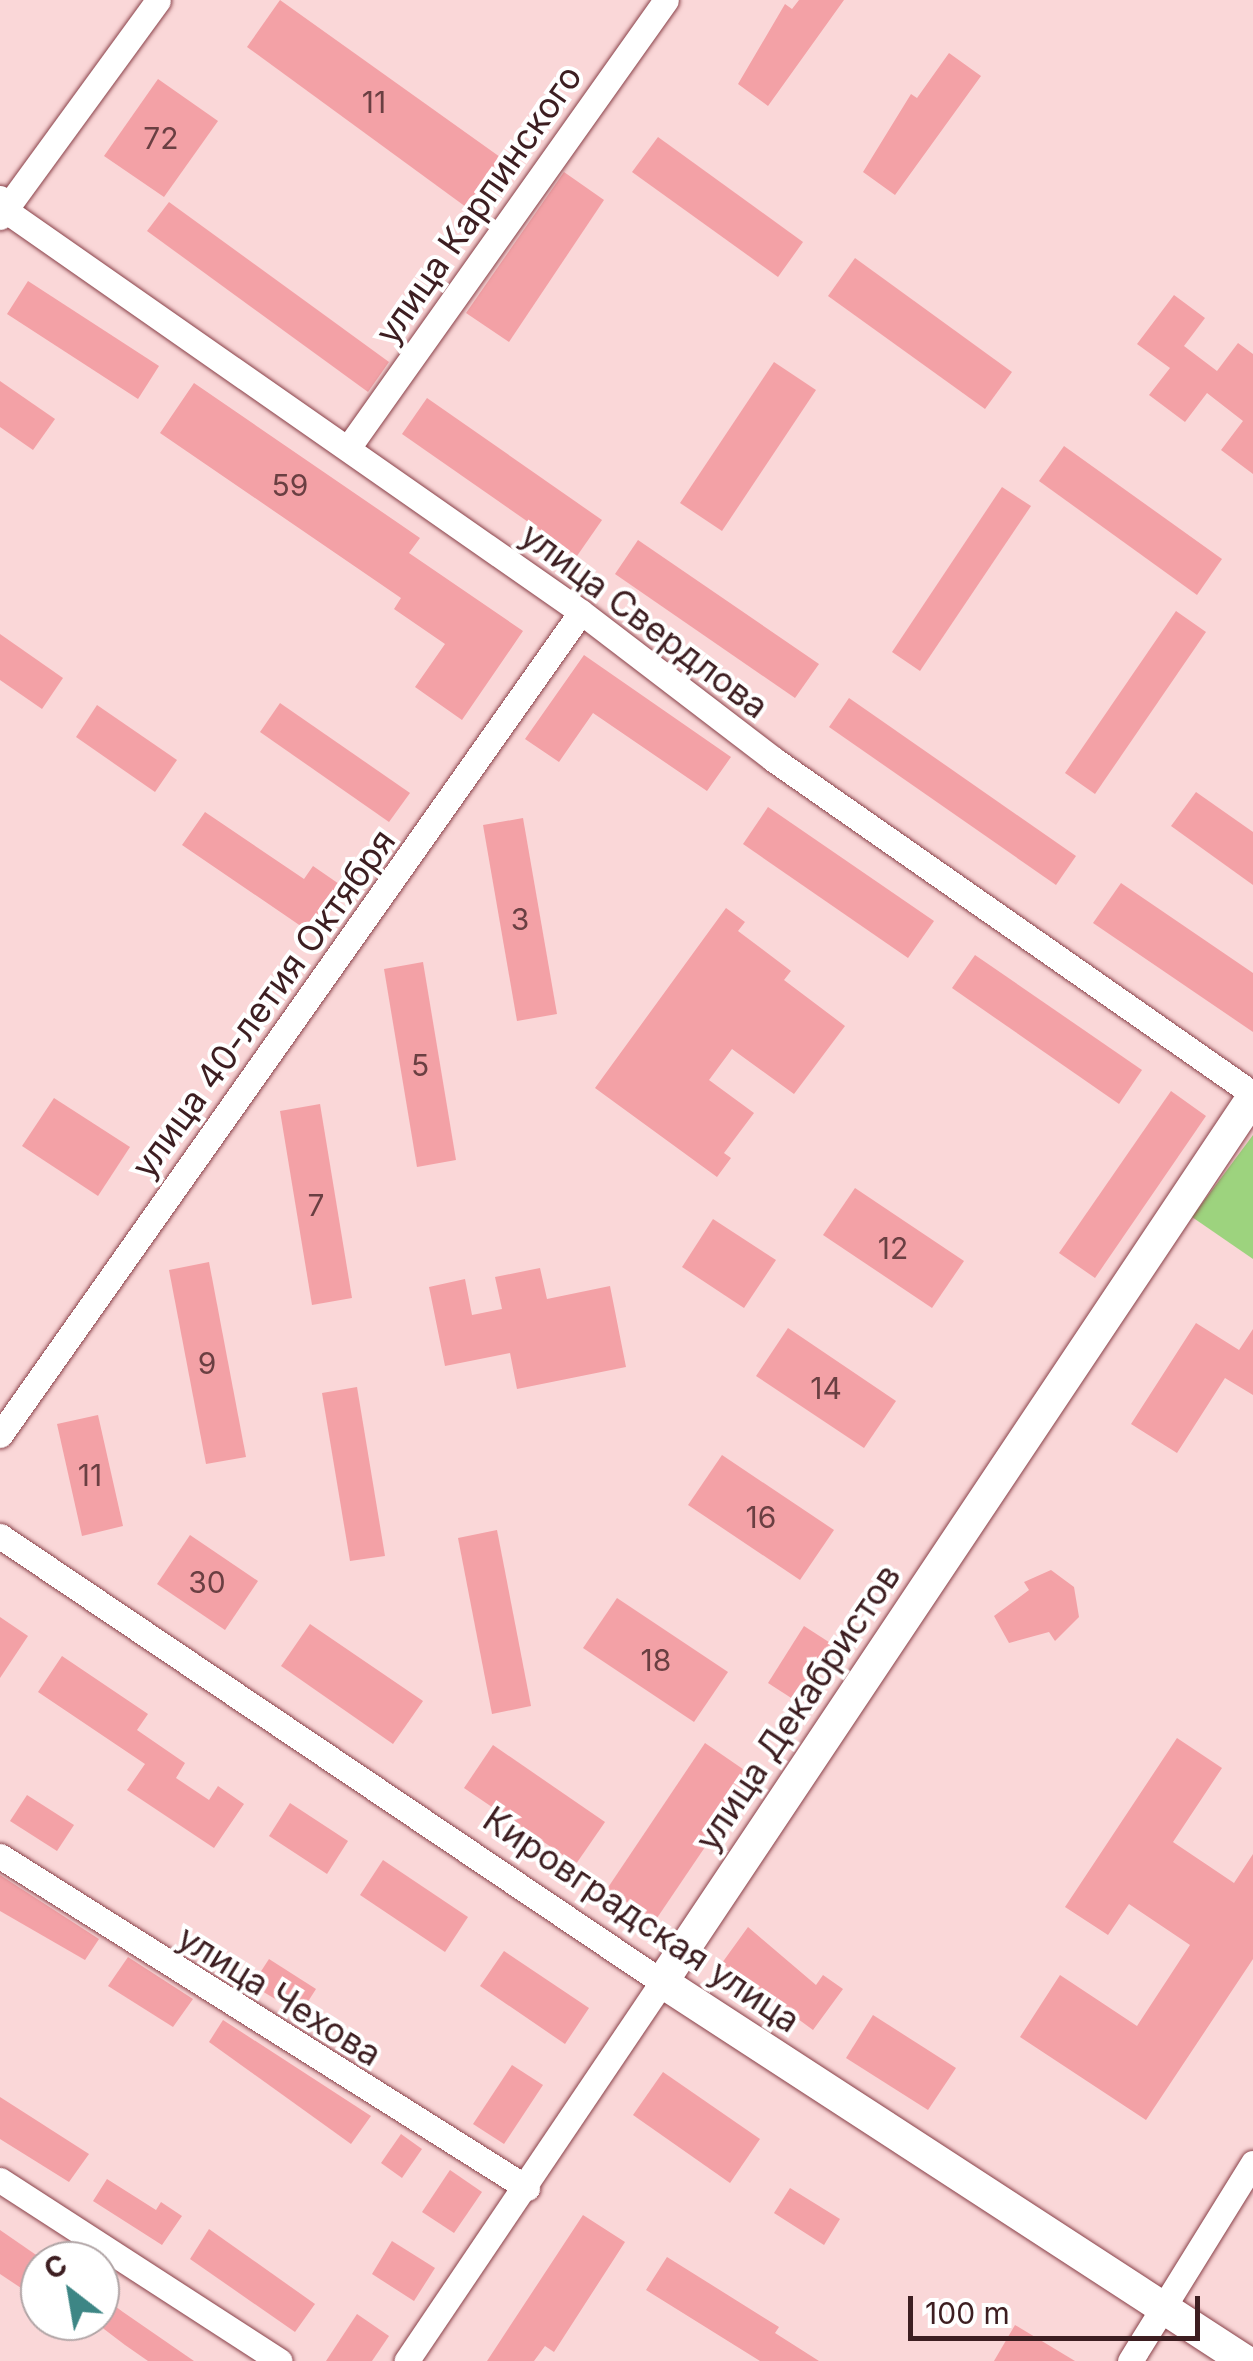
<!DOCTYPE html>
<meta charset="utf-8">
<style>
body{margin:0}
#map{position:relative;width:1253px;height:2361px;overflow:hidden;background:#fad7d8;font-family:Inter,sans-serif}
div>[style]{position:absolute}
.green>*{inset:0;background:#9dd37e}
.building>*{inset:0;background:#f3a1a6}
.roads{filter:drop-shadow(0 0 2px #894149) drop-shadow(0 0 2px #894149)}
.minor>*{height:25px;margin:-12.5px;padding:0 12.5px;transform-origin:12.5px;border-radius:12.5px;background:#fff}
.major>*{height:32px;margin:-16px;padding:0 16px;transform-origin:16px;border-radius:16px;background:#fff}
span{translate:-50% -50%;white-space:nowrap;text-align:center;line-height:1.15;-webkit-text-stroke:8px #fff;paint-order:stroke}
.number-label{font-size:30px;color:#6a3f42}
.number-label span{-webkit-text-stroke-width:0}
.street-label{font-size:35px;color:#3d1e21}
.north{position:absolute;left:20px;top:2241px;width:100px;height:100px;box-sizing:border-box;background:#fff;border:2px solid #b1a5a6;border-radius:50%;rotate:329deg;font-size:28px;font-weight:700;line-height:40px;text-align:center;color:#3d1e21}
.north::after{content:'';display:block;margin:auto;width:35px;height:45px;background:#3d8685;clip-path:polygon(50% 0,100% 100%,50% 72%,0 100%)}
.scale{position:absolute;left:908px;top:2296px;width:292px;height:45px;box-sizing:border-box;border:5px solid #3d1e21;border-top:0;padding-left:12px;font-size:30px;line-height:35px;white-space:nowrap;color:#3d1e21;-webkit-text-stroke:8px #fff;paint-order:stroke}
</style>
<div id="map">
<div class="green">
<div style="clip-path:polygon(1253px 1135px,1253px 1259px,1192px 1217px)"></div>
</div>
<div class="building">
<div style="clip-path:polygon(280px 0,500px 157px,466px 207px,247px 47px)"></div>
<div style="clip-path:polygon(799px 0,844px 0,768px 106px,738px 84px,785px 4px,792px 9px)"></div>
<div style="clip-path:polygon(949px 53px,981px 76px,895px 195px,863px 172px,911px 94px,917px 98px)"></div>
<div style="clip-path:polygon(158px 79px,218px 121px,164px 197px,104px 156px)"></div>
<div style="clip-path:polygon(658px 137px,803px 242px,778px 277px,632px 172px)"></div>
<div style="clip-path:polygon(564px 172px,604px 200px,509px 342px,466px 313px)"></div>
<div style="clip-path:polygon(169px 202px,389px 362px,368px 392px,147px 231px)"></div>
<div style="clip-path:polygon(855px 258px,1012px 372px,985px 409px,828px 296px)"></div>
<div style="clip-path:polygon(28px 281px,159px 366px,138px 399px,7px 314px)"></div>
<div style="clip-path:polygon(1174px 295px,1205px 318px,1184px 346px,1217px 371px,1238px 343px,1253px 354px,1253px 474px,1221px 450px,1243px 421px,1207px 393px,1185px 422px,1149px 395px,1170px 368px,1137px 344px)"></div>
<div style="clip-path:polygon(774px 362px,816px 390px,722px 531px,680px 503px)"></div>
<div style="clip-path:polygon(0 381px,55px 419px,33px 450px,0 427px)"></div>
<div style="clip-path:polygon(194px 383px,420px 538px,409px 553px,523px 631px,462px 720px,415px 687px,445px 644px,394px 609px,401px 598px,160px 433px)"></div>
<div style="clip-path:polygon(427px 398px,602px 520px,577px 556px,402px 434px)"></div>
<div style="clip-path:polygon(1064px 446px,1222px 559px,1197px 595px,1039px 481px)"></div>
<div style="clip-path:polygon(1002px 487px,1031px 506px,920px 671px,892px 652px)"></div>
<div style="clip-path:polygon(638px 540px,819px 664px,795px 698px,615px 574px)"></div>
<div style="clip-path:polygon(1176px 611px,1206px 632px,1095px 794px,1065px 773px)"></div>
<div style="clip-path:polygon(0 634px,63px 678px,42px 709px,0 680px)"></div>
<div style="clip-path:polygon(584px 655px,731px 757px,707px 791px,593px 713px,559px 762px,525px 739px)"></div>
<div style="clip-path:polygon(849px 698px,1076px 856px,1056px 885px,829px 727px)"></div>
<div style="clip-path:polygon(280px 703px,410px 793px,389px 822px,260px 732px)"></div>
<div style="clip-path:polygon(97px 705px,177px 760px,155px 792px,76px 737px)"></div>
<div style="clip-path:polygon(1196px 792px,1253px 832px,1253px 885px,1171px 826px)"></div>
<div style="clip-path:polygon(768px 807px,934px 921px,908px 958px,743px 844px)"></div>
<div style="clip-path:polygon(205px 812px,304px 879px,313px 866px,342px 886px,311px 933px,182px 845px)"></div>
<div style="clip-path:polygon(523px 818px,557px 1014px,517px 1021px,483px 825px)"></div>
<div style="clip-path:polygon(1121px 883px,1253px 973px,1253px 1032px,1093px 923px)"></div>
<div style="clip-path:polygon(726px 908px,745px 922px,738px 931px,791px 971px,784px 980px,845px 1026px,794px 1094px,732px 1049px,709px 1080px,754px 1113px,724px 1153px,731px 1158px,717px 1177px,595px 1088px)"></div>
<div style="clip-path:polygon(975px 955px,1142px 1070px,1119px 1104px,952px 988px)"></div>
<div style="clip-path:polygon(423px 962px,456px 1160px,417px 1167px,384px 969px)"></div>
<div style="clip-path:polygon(1171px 1091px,1206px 1116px,1095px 1278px,1059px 1253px)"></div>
<div style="clip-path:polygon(54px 1098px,130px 1147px,98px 1196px,22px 1146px)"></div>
<div style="clip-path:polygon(320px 1104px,352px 1298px,312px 1305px,280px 1111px)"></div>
<div style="clip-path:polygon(855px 1188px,964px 1261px,932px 1308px,823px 1235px)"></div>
<div style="clip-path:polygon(713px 1219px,776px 1260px,744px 1308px,682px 1267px)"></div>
<div style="clip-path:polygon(209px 1262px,246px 1457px,206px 1464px,169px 1270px)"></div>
<div style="clip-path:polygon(540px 1268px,547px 1299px,610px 1286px,626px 1367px,517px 1389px,510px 1353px,445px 1366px,429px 1287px,465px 1279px,472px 1315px,502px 1309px,495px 1277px)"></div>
<div style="clip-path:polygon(1196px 1323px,1239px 1350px,1253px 1329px,1253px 1395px,1225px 1378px,1177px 1453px,1131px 1424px)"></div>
<div style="clip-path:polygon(788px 1328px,896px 1401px,864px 1448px,756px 1376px)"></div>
<div style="clip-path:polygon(357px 1387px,385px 1556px,350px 1561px,322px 1393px)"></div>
<div style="clip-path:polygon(98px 1415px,123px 1526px,82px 1536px,57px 1424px)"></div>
<div style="clip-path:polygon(722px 1455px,834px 1530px,800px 1580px,688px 1505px)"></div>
<div style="clip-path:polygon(497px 1530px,531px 1706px,492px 1714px,458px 1538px)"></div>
<div style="clip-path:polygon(190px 1535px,258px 1581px,225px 1630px,157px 1584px)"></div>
<div style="clip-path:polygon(1051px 1570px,1074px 1587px,1079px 1617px,1055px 1641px,1049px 1632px,1009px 1643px,994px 1616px,1029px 1590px,1024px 1582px)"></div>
<div style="clip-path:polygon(617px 1598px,728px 1672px,694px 1722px,583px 1648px)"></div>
<div style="clip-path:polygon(0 1617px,28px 1636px,0 1678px)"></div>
<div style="clip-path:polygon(310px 1624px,423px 1701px,393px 1744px,281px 1666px)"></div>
<div style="clip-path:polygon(804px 1626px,835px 1646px,799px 1703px,768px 1683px)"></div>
<div style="clip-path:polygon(62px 1656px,148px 1714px,137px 1730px,185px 1763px,176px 1778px,209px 1800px,218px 1786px,244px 1804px,214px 1848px,127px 1790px,145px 1764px,38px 1692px)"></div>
<div style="clip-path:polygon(1177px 1738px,1222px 1768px,1173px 1842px,1234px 1883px,1253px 1854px,1253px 1959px,1146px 2120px,1020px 2037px,1060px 1975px,1137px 2026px,1190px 1945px,1129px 1904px,1108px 1935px,1065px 1907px)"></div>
<div style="clip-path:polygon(705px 1743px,753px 1776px,655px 1921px,607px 1889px)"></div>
<div style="clip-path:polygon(493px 1745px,605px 1822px,576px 1864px,464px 1788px)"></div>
<div style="clip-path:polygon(27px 1795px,74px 1825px,57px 1851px,10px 1821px)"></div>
<div style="clip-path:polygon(290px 1803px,348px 1841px,327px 1874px,269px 1836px)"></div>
<div style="clip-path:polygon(383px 1860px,468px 1917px,445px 1952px,360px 1895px)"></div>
<div style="clip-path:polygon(0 1875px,99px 1939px,85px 1960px,0 1911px)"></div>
<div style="clip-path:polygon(748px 1927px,816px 1985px,823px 1975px,843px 1989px,813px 2030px,722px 1963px)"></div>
<div style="clip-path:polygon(504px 1951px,589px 2008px,565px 2044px,480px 1986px)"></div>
<div style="clip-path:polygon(128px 1957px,193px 1999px,173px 2027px,108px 1986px)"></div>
<div style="clip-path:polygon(269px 1959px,316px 1989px,300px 2014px,252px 1985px)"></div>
<div style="clip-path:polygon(873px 2015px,956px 2068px,928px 2110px,846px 2058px)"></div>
<div style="clip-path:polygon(223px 2020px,371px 2116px,351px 2144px,209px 2042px)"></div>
<div style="clip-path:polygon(512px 2065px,543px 2085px,504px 2144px,473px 2124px)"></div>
<div style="clip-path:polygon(663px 2072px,760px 2139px,730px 2183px,633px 2115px)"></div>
<div style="clip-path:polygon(0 2097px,89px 2154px,69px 2182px,0 2139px)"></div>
<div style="clip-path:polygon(401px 2134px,422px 2149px,402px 2178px,381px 2163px)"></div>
<div style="clip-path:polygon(450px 2170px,482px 2192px,454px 2233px,422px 2212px)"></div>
<div style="clip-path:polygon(107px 2179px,156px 2210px,161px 2202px,182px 2216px,162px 2245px,93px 2201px)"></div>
<div style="clip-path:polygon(790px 2188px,840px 2219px,824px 2245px,774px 2213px)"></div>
<div style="clip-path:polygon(583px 2215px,625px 2242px,554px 2352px,545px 2346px,534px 2361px,487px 2361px)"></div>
<div style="clip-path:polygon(209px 2229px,315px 2304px,295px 2332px,190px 2259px)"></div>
<div style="clip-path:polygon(0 2230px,42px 2259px,21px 2288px,0 2274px)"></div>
<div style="clip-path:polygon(392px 2241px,435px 2268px,414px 2301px,372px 2274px)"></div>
<div style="clip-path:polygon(667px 2257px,779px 2327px,775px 2333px,819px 2361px,760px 2361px,646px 2290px)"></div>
<div style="clip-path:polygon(100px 2295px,123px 2312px,194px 2361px,148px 2361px,125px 2345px,100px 2326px)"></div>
<div style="clip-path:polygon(357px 2314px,389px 2336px,372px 2361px,326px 2361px)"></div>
<div style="clip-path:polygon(1015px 2325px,1075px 2361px,994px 2361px)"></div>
</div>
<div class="roads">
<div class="minor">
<div style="left:0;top:198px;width:13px;rotate:67deg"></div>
<div style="left:5px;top:210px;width:702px;rotate:34.91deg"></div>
<div style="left:581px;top:612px;width:242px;rotate:37.4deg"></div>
<div style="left:773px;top:759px;width:585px;rotate:34.91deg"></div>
<div style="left:0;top:217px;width:268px;rotate:-53.9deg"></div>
<div style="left:348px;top:448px;width:549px;rotate:-54.63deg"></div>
<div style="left:0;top:1435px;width:1007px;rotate:-54.78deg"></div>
<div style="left:0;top:1536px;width:798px;rotate:33.97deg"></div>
<div style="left:662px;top:1982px;width:457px;rotate:124deg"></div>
<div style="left:0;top:1856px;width:623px;rotate:32.21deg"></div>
<div style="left:0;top:2180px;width:333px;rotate:32.9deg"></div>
<div style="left:1130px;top:2361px;width:233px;rotate:-58.2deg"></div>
</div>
<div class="major">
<div style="left:1245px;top:2361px;width:695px;rotate:-146.97deg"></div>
<div style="left:662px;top:1982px;width:1064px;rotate:-56.27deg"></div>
</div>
</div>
<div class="number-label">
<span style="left:374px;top:102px">11</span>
<span style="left:161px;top:138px">72</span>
<span style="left:290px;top:485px">59</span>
<span style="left:520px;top:919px">3</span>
<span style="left:420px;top:1065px">5</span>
<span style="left:316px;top:1205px">7</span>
<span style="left:893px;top:1248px">12</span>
<span style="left:207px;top:1363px">9</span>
<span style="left:826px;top:1388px">14</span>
<span style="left:90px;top:1475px">11</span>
<span style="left:761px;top:1517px">16</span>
<span style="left:207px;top:1582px">30</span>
<span style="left:656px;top:1660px">18</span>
</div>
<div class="street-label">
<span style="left:478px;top:204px;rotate:-55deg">улица Карпинского</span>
<span style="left:645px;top:620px;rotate:37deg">улица Свердлова</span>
<span style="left:263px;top:1003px;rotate:-54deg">улица 40-летия Октября</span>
<span style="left:797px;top:1707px;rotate:-56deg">улица Декабристов</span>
<span style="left:642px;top:1919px;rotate:34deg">Кировградская улица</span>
<span style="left:280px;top:1995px;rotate:32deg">улица Чехова</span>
</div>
<div class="north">С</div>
<div class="scale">100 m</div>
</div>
